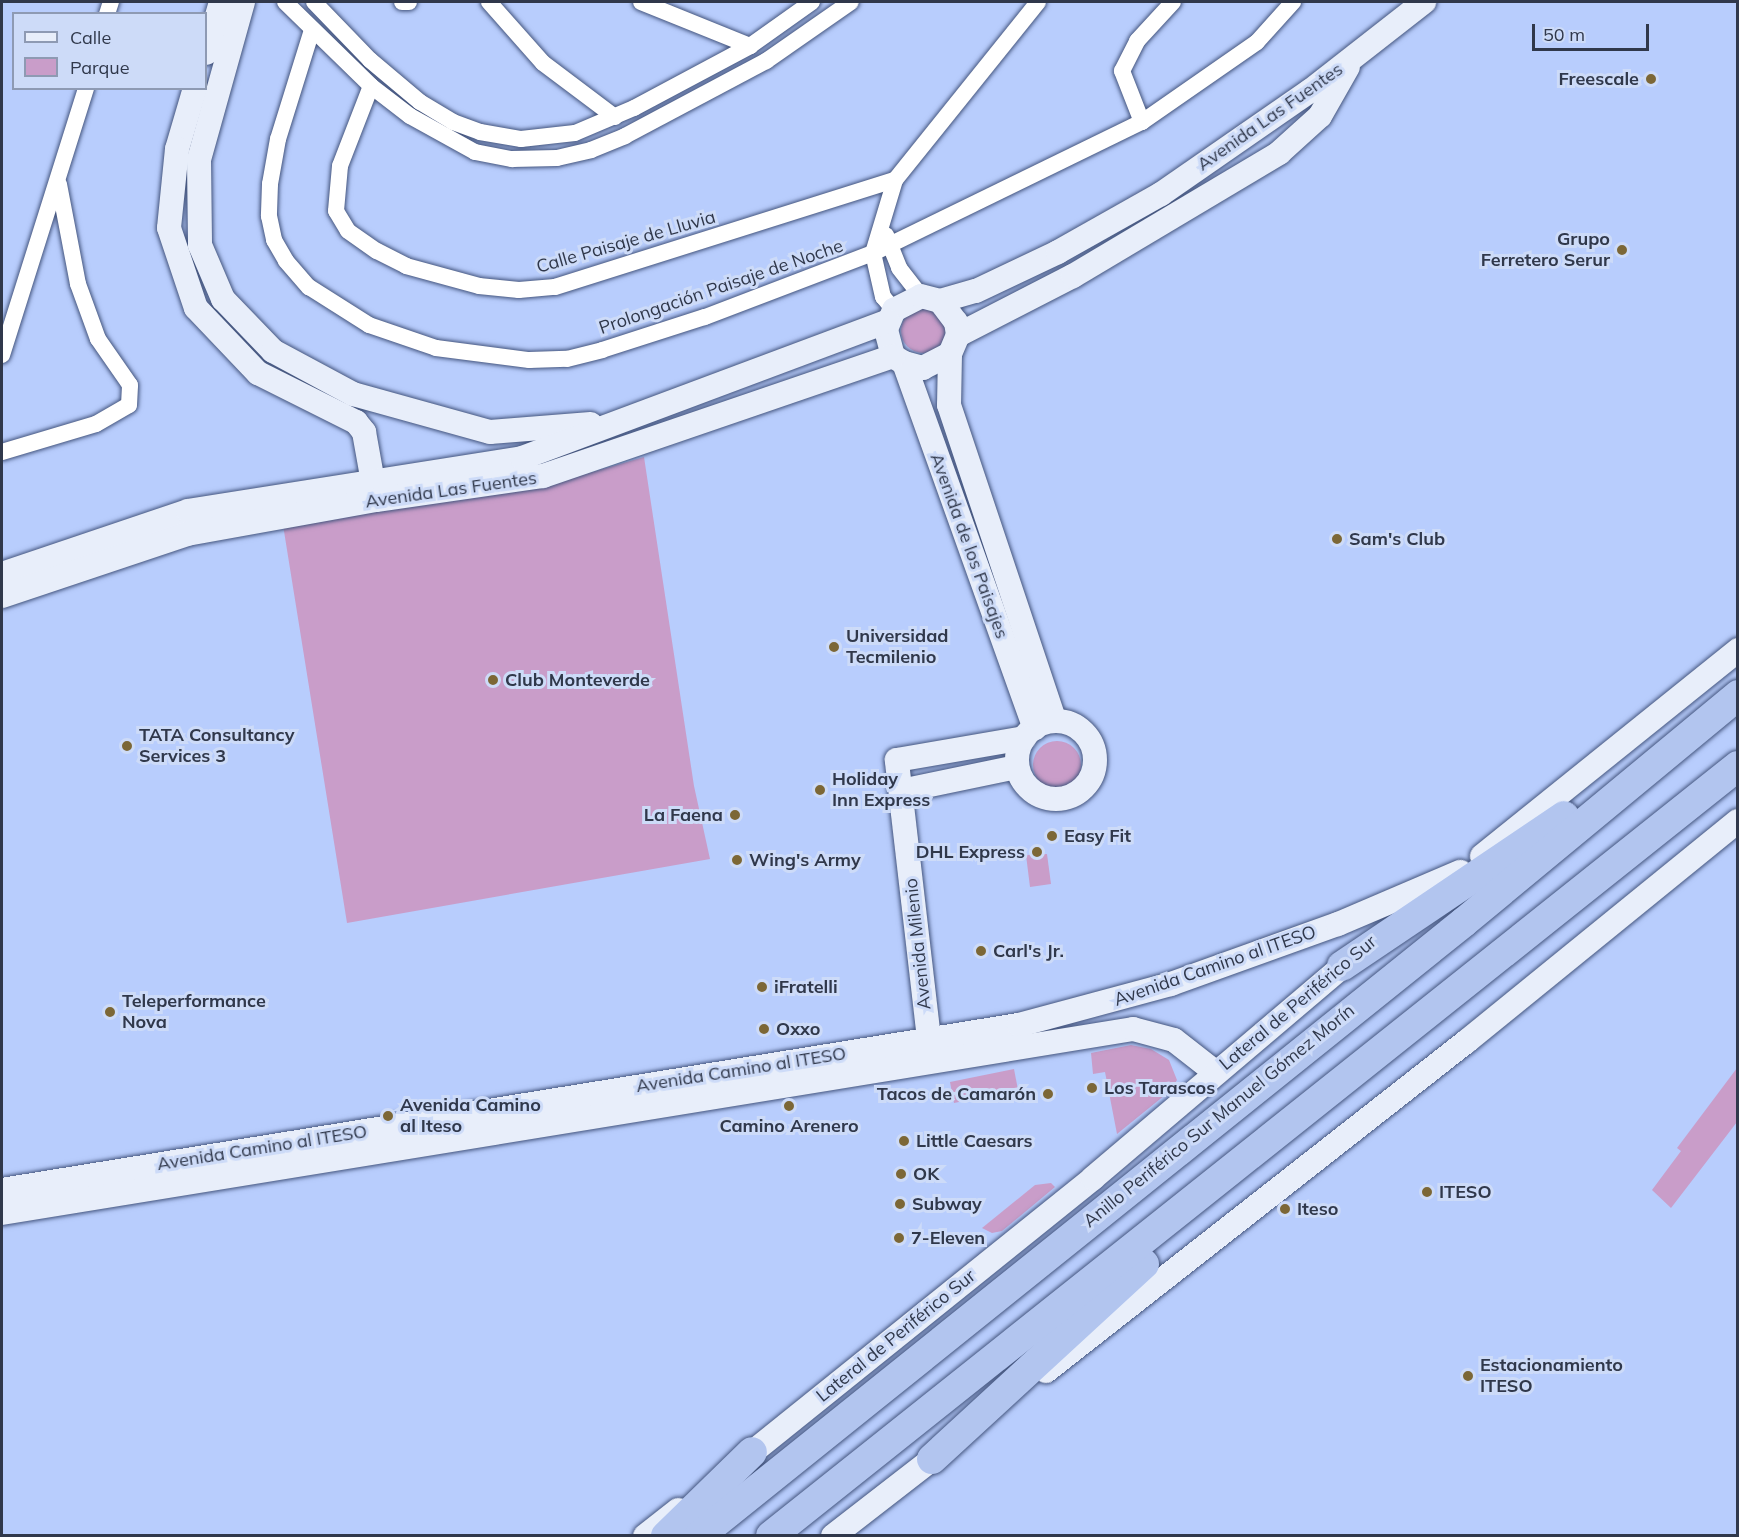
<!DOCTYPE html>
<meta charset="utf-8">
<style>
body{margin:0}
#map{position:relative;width:1739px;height:1537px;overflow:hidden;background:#b8cdfd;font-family:Mulish,sans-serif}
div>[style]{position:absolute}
.green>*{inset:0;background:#c99dc9}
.round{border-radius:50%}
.roads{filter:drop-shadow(0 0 2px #44557e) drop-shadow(0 0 2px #44557e)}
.street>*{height:16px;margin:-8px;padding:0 8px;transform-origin:8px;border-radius:8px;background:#fff}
.secondary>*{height:24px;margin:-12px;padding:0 12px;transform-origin:12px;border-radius:12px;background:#e8eefa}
.secondary>.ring{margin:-12px;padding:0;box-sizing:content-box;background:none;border:24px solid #e8eefa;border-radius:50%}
.highway>*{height:30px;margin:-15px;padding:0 15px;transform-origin:15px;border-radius:15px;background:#b2c5ef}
.dots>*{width:16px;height:16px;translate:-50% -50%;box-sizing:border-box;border:3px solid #cddbf8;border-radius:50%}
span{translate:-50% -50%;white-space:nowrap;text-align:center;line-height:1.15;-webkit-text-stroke:6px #cddbf8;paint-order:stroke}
.poi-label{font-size:18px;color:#30384b;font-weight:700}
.right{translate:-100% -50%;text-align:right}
.left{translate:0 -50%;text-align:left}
.street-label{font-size:18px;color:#30384b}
.frame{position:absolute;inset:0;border:3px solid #30384b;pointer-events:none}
.legend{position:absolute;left:12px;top:12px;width:195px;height:78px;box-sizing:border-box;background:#cddbf8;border:2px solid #8e9ab3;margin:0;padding:8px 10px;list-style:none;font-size:18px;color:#30384b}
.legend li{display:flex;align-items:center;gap:12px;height:30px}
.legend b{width:30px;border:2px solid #8e9ab3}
.scale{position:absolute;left:1532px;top:24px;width:117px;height:27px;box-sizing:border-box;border:3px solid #30384b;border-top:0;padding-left:8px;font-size:18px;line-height:21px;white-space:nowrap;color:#30384b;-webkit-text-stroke:4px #cddbf8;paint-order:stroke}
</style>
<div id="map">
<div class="green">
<div class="round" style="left:901px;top:309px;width:44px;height:44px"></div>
<div style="clip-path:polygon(644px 457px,694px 786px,710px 859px,347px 923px,283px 525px,558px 482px)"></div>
<div class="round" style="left:1033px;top:741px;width:48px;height:48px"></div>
<div style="clip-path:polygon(1047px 854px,1051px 884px,1030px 887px,1026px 855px)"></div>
<div style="clip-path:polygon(1131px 1045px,1151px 1049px,1169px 1060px,1177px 1080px,1170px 1091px,1117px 1134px,1105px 1072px,1093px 1074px,1091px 1053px)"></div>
<div style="clip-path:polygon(1737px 1068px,1737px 1122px,1671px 1208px,1652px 1190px,1681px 1151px,1677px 1148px)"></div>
<div style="clip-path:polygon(1014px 1069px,1018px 1090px,954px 1103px,950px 1082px)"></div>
<div style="clip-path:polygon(1051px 1183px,1055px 1187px,1002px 1231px,992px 1233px,982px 1228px,1035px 1185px)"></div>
</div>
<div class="roads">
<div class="street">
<div style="left:285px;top:2px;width:120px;rotate:44.3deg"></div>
<div style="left:371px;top:86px;width:49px;rotate:37.6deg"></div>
<div style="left:410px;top:116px;width:74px;rotate:29deg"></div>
<div style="left:475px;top:152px;width:38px;rotate:11deg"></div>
<div style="left:512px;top:159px;width:45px;rotate:-1.3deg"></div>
<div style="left:557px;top:158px;width:35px;rotate:-13deg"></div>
<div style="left:591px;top:150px;width:37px;rotate:-22deg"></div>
<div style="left:625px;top:136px;width:160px;rotate:-28deg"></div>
<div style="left:766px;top:61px;width:103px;rotate:-34.8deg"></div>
<div style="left:314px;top:2px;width:81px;rotate:46deg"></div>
<div style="left:370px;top:60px;width:65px;rotate:40deg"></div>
<div style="left:420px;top:102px;width:39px;rotate:31deg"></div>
<div style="left:453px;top:122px;width:29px;rotate:20deg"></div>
<div style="left:480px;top:132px;width:42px;rotate:9.7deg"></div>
<div style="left:521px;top:139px;width:54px;rotate:-6.3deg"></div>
<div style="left:575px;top:133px;width:64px;rotate:-23deg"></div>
<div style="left:634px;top:108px;width:132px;rotate:-28.1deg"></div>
<div style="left:750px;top:46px;width:76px;rotate:-35.4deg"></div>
<div style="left:402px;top:2px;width:7px"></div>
<div style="left:489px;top:2px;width:81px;rotate:48.5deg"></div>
<div style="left:543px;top:63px;width:90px;rotate:36.9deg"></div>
<div style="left:641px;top:2px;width:118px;rotate:22deg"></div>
<div style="left:107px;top:14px;width:13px;rotate:-72deg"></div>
<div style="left:312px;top:30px;width:114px;rotate:107.3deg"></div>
<div style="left:278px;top:139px;width:46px;rotate:100.1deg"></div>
<div style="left:270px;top:184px;width:32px;rotate:92deg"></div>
<div style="left:269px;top:216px;width:25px;rotate:78deg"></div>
<div style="left:274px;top:240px;width:24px;rotate:60deg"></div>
<div style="left:286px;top:261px;width:35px;rotate:49deg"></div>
<div style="left:309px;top:287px;width:71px;rotate:32.3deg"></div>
<div style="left:369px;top:325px;width:71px;rotate:18.9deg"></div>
<div style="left:436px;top:348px;width:94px;rotate:7.4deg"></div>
<div style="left:529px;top:360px;width:38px;rotate:-2deg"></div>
<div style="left:567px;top:359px;width:36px;rotate:-14deg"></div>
<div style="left:602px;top:350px;width:108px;rotate:-17.8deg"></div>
<div style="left:705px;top:317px;width:180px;rotate:-20.9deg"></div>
<div style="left:873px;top:253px;width:299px;rotate:-26deg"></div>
<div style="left:1142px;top:122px;width:140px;rotate:-34.8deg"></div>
<div style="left:1257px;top:42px;width:54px;rotate:-48deg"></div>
<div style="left:371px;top:86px;width:86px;rotate:111.2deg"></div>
<div style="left:340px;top:166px;width:45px;rotate:95.1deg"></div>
<div style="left:336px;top:211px;width:23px;rotate:59deg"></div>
<div style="left:348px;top:231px;width:35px;rotate:35deg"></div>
<div style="left:377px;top:251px;width:33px;rotate:27deg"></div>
<div style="left:406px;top:266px;width:76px;rotate:15.3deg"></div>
<div style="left:479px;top:286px;width:40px;rotate:5.7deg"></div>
<div style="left:519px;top:290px;width:36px;rotate:-5deg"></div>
<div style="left:555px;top:287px;width:356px;rotate:-17.5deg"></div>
<div style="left:1142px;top:122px;width:55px;rotate:-111.4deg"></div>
<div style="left:1122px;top:71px;width:34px;rotate:-63deg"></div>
<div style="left:1137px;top:41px;width:53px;rotate:-47.3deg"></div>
<div style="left:886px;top:235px;width:35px;rotate:68deg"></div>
<div style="left:899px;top:268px;width:36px;rotate:52deg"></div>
<div style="left:894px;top:310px;width:17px;rotate:-130deg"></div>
<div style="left:883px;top:297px;width:45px;rotate:-102.8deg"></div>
<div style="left:873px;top:253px;width:76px;rotate:-73.2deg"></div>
<div style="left:895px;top:180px;width:228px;rotate:-51.2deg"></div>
<div style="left:2px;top:355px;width:280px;rotate:-72.5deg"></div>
<div style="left:2px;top:452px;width:98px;rotate:-16.6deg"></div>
<div style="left:96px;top:424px;width:38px;rotate:-30deg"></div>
<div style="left:129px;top:405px;width:20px;rotate:-87deg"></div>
<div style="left:130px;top:385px;width:56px;rotate:-124.8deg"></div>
<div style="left:98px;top:339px;width:59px;rotate:-110deg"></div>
<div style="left:78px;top:284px;width:102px;rotate:-100.8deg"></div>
</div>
<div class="secondary">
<div style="left:243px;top:2px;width:164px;rotate:105.6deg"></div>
<div style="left:199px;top:160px;width:85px;rotate:89.3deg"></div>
<div style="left:200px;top:245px;width:59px;rotate:66.9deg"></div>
<div style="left:223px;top:299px;width:72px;rotate:46.1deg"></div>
<div style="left:273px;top:351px;width:91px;rotate:28.3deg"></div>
<div style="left:353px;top:394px;width:142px;rotate:15.5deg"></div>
<div style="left:490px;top:432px;width:101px;rotate:-4.5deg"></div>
<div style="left:206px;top:53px;width:53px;rotate:-73.6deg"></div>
<div style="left:195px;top:88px;width:64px;rotate:106.4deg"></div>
<div style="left:177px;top:149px;width:79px;rotate:95.8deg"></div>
<div style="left:169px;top:228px;width:84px;rotate:71.4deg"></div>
<div style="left:196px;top:308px;width:90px;rotate:46.4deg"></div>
<div style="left:258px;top:373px;width:110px;rotate:26.6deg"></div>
<div style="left:356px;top:422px;width:13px;rotate:51deg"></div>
<div style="left:364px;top:432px;width:62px;rotate:79.8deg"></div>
<div style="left:940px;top:301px;width:37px;rotate:-16deg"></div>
<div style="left:976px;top:291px;width:91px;rotate:-25.4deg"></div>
<div style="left:1058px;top:252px;width:118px;rotate:-29.4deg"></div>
<div style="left:1161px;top:194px;width:181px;rotate:-34.7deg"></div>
<div style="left:1310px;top:91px;width:145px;rotate:-38deg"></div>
<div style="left:958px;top:335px;width:129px;rotate:-27.2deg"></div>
<div style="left:1073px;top:276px;width:240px;rotate:-30.8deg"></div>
<div style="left:1279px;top:153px;width:55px;rotate:-42.1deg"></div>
<div style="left:1320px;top:116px;width:56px;rotate:-60.3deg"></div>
<div style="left:950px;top:354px;width:30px;rotate:153deg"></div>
<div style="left:923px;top:368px;width:20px;rotate:-165deg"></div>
<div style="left:904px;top:363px;width:13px;rotate:-148deg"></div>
<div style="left:893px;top:356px;width:28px;rotate:-105deg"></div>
<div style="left:886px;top:329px;width:21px;rotate:-67deg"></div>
<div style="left:894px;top:310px;width:30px;rotate:-27deg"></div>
<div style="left:921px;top:296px;width:20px;rotate:15deg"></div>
<div style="left:940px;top:301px;width:26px;rotate:53deg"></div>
<div style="left:956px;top:322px;width:13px;rotate:81deg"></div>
<div style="left:958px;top:335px;width:21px;rotate:113deg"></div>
<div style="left:950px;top:354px;width:51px;rotate:91.1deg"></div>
<div style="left:949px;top:405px;width:333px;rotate:71.5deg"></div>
<div style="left:904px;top:363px;width:388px;rotate:70.3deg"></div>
<div style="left:2px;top:574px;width:196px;rotate:-18.7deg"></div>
<div style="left:188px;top:511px;width:338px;rotate:-9deg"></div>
<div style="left:522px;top:458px;width:391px;rotate:-20.5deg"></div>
<div style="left:2px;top:596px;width:195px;rotate:-18.5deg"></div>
<div style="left:187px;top:534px;width:192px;rotate:-10.2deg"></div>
<div style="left:376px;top:500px;width:169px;rotate:-8.2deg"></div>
<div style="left:543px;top:476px;width:370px;rotate:-18.9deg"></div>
<div class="ring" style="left:1017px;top:721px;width:54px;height:54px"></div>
<div style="left:901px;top:791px;width:118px;rotate:-11.7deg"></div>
<div style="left:1482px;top:856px;width:329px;rotate:-38.8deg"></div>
<div style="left:931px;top:1056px;width:298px;rotate:-96.6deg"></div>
<div style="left:897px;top:760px;width:129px;rotate:-9.8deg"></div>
<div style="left:2px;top:1190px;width:1030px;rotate:-9.22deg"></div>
<div style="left:1019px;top:1025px;width:157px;rotate:-15.1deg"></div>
<div style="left:1171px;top:984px;width:177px;rotate:-19.8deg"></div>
<div style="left:1338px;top:924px;width:133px;rotate:-23.1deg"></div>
<div style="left:2px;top:1213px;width:1146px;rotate:-9.24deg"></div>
<div style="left:1133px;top:1029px;width:42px;rotate:15deg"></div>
<div style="left:1174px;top:1040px;width:52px;rotate:38deg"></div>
<div style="left:1046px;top:1371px;width:535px;rotate:-38.09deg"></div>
<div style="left:1467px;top:1041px;width:349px;rotate:-39.1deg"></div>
<div style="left:739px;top:1463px;width:454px;rotate:-38.8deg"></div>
<div style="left:1093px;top:1178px;width:345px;rotate:-40.3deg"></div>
<div style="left:645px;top:1536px;width:42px;rotate:-38.2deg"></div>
<div style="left:833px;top:1536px;width:142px;rotate:-37.8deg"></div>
</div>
<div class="highway">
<div style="left:1342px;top:966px;width:268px;rotate:-34deg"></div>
<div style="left:932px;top:1459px;width:288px;rotate:-42.6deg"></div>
<div style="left:666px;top:1536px;width:120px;rotate:-44.3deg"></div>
<div style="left:699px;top:1536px;width:981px;rotate:-38.75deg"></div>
<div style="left:1464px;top:922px;width:356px;rotate:-39.6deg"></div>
<div style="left:771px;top:1536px;width:1236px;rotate:-38.53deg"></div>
</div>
</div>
<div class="dots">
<div style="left:1651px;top:79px;background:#7c6736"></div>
<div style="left:1622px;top:250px;background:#7c6736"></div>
<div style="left:1337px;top:539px;background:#7c6736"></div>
<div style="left:834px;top:647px;background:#7c6736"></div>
<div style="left:493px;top:680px;background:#7c6736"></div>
<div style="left:127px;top:746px;background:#7c6736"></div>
<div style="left:820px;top:790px;background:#7c6736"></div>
<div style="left:735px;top:815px;background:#7c6736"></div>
<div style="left:1052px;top:836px;background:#7c6736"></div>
<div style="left:1037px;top:852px;background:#7c6736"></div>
<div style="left:737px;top:860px;background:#7c6736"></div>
<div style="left:981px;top:951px;background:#7c6736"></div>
<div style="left:762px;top:987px;background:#7c6736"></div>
<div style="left:110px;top:1012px;background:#7c6736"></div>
<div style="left:764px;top:1029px;background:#7c6736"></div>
<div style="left:1092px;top:1088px;background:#7c6736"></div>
<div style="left:1048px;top:1094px;background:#7c6736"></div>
<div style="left:789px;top:1106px;background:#7c6736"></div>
<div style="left:388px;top:1116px;background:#7c6736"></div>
<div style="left:904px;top:1141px;background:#7c6736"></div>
<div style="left:901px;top:1174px;background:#7c6736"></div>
<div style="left:1427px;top:1192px;background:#7c6736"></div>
<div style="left:900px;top:1204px;background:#7c6736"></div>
<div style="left:1285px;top:1209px;background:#7c6736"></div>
<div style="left:899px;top:1238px;background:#7c6736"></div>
<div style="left:1468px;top:1376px;background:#7c6736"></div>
</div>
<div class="poi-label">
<span class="right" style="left:1639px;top:79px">Freescale</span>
<span class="right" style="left:1610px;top:250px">Grupo<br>Ferretero Serur</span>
<span class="left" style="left:1349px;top:539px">Sam's Club</span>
<span class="left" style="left:846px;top:647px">Universidad<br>Tecmilenio</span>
<span class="left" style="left:505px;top:680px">Club Monteverde</span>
<span class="left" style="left:139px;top:746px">TATA Consultancy<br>Services 3</span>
<span class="left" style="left:832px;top:790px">Holiday<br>Inn Express</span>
<span class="right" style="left:723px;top:815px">La Faena</span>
<span class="left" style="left:1064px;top:836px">Easy Fit</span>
<span class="right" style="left:1025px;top:852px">DHL Express</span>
<span class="left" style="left:749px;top:860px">Wing's Army</span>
<span class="left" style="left:993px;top:951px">Carl's Jr.</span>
<span class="left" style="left:774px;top:987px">iFratelli</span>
<span class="left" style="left:122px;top:1012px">Teleperformance<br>Nova</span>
<span class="left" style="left:776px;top:1029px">Oxxo</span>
<span class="left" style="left:1104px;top:1088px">Los Tarascos</span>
<span class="right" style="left:1036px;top:1094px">Tacos de Camarón</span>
<span class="left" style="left:400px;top:1116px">Avenida Camino<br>al Iteso</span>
<span style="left:789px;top:1126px">Camino Arenero</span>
<span class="left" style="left:916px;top:1141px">Little Caesars</span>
<span class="left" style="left:913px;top:1174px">OK</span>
<span class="left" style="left:1439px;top:1192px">ITESO</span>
<span class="left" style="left:912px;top:1204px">Subway</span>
<span class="left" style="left:1297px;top:1209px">Iteso</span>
<span class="left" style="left:911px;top:1238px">7-Eleven</span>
<span class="left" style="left:1480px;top:1376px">Estacionamiento<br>ITESO</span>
</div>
<div class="street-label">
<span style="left:1270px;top:117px;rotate:-35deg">Avenida Las Fuentes</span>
<span style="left:626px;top:242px;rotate:-16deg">Calle Paisaje de Lluvia</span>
<span style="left:721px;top:287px;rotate:-19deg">Prolongación Paisaje de Noche</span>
<span style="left:451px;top:490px;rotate:-8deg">Avenida Las Fuentes</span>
<span style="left:969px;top:546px;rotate:70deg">Avenida de los Paisajes</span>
<span style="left:918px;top:944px;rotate:-96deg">Avenida Milenio</span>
<span style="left:1215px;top:966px;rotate:-19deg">Avenida Camino al ITESO</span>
<span style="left:1298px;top:1003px;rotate:-40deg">Lateral de Periférico Sur</span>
<span style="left:741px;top:1070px;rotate:-9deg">Avenida Camino al ITESO</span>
<span style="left:1219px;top:1116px;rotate:-39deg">Anillo Periférico Sur Manuel Gómez Morín</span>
<span style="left:262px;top:1148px;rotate:-9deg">Avenida Camino al ITESO</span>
<span style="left:896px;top:1336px;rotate:-39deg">Lateral de Periférico Sur</span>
</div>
<div class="frame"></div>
<ul class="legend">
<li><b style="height:8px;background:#e8eefa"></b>Calle</li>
<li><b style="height:16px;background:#c99dc9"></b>Parque</li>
</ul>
<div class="scale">50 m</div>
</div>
